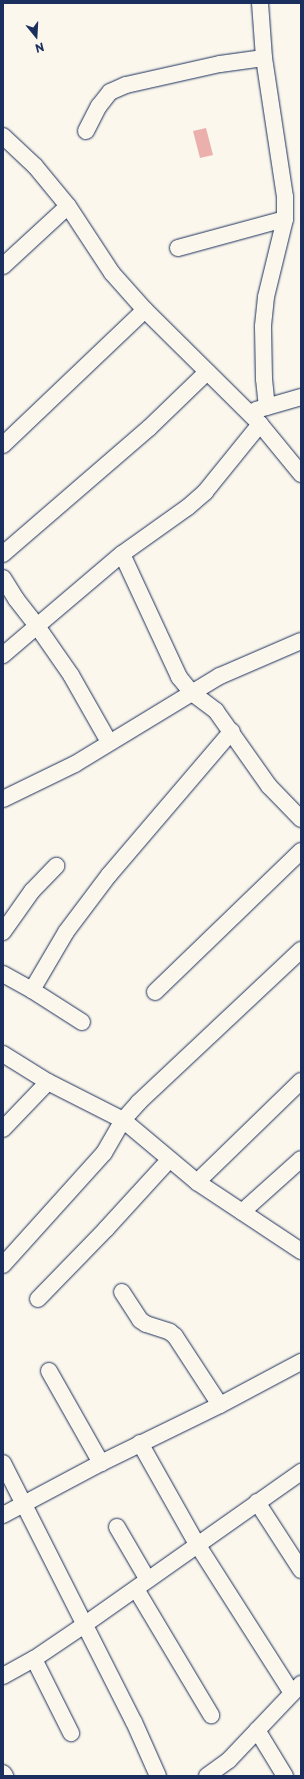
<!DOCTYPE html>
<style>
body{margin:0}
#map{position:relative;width:304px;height:1779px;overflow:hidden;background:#fbf7ec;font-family:"Playpen Sans",sans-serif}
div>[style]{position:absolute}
.building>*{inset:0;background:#ecb0ac}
.roads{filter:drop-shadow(0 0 1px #1b2f5e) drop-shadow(0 0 1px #1b2f5e)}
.minor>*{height:16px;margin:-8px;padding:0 8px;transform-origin:8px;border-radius:8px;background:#fbf7ec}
span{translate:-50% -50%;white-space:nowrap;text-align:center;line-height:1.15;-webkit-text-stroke:4px #fbf7ec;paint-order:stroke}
.frame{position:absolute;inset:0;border:4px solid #1b2f5e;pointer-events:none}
.north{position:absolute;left:16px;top:16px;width:40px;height:40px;-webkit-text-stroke:3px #fbf7ec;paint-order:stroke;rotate:162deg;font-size:11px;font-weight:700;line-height:16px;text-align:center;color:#1b2f5e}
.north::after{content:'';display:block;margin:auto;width:14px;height:18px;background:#1b2f5e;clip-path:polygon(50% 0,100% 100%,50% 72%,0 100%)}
</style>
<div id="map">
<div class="building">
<div style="clip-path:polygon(206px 128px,213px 155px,200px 158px,193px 131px)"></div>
</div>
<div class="roads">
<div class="minor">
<div style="left:260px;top:3px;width:55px;rotate:85.8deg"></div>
<div style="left:264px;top:58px;width:141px;rotate:81.4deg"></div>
<div style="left:285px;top:197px;width:22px;rotate:90deg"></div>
<div style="left:285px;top:219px;width:80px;rotate:103.7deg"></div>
<div style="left:266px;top:297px;width:30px;rotate:96deg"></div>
<div style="left:263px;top:327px;width:52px;rotate:88.9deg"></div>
<div style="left:264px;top:379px;width:28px;rotate:84deg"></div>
<div style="left:86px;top:131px;width:28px;rotate:-63deg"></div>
<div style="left:99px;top:106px;width:18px;rotate:-52deg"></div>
<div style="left:110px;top:92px;width:17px;rotate:-24deg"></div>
<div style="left:126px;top:85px;width:96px;rotate:-12.6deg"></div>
<div style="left:220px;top:64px;width:44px;rotate:-7.8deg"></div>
<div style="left:3px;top:136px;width:44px;rotate:43.2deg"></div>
<div style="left:35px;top:166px;width:52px;rotate:50.5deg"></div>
<div style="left:68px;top:206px;width:80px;rotate:56.7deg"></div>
<div style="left:112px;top:273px;width:50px;rotate:48.3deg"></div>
<div style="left:145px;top:310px;width:162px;rotate:44.7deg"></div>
<div style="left:260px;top:424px;width:65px;rotate:50.6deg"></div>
<div style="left:178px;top:248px;width:111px;rotate:-15.2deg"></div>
<div style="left:3px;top:266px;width:88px;rotate:-42.7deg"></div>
<div style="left:256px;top:410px;width:47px;rotate:-16.1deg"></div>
<div style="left:3px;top:445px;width:196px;rotate:-43.6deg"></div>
<div style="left:3px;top:554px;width:193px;rotate:-40.8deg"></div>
<div style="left:149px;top:428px;width:81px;rotate:-44deg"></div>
<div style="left:122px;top:554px;width:136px;rotate:65.1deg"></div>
<div style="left:179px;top:677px;width:19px;rotate:51deg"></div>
<div style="left:191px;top:692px;width:31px;rotate:37deg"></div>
<div style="left:216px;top:711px;width:92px;rotate:54.8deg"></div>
<div style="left:269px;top:786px;width:46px;rotate:45.9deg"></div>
<div style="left:3px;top:578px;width:25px;rotate:58deg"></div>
<div style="left:16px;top:599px;width:34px;rotate:52deg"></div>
<div style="left:37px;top:626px;width:45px;rotate:139.5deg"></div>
<div style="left:109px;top:742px;width:77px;rotate:-119.6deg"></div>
<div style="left:71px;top:675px;width:60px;rotate:-124.8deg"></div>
<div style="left:37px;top:626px;width:111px;rotate:-40.3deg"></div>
<div style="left:122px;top:554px;width:81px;rotate:-35.5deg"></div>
<div style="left:188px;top:507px;width:23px;rotate:-41deg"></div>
<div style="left:205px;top:492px;width:87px;rotate:-51deg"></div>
<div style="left:3px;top:799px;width:80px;rotate:-25.9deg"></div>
<div style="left:75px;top:764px;width:170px;rotate:-31.3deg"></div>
<div style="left:220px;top:676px;width:88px;rotate:-23.4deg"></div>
<div style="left:3px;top:932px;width:50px;rotate:-54.7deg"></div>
<div style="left:32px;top:891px;width:35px;rotate:-46deg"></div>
<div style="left:3px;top:974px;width:33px;rotate:29deg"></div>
<div style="left:155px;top:992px;width:203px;rotate:-44deg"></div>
<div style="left:82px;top:1022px;width:59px;rotate:-147.4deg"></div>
<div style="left:32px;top:990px;width:67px;rotate:-59.6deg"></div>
<div style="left:66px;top:932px;width:71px;rotate:-53deg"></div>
<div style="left:109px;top:875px;width:189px;rotate:-49.5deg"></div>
<div style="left:3px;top:1054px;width:53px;rotate:31.9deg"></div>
<div style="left:48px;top:1082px;width:84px;rotate:26.9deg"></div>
<div style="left:123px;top:1120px;width:97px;rotate:40deg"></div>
<div style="left:197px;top:1182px;width:125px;rotate:33.6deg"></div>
<div style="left:3px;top:1129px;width:65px;rotate:-46.2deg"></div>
<div style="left:197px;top:1182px;width:145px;rotate:-44.2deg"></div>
<div style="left:242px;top:1212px;width:79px;rotate:-41.9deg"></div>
<div style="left:3px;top:1265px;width:151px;rotate:-48deg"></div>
<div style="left:104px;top:1153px;width:38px;rotate:-60deg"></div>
<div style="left:123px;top:1120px;width:24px;rotate:-48deg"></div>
<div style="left:139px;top:1102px;width:222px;rotate:-43.2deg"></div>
<div style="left:122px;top:1292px;width:33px;rotate:57deg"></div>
<div style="left:140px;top:1320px;width:7px;rotate:34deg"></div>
<div style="left:146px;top:1324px;width:25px;rotate:18deg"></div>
<div style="left:170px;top:1332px;width:6px;rotate:39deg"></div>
<div style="left:175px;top:1336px;width:82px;rotate:56.9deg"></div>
<div style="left:38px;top:1299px;width:98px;rotate:-45.8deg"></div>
<div style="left:106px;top:1229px;width:93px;rotate:-47.6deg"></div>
<div style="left:49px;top:1371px;width:106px;rotate:60.5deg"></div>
<div style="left:140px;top:1443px;width:116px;rotate:60.6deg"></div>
<div style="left:197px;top:1544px;width:177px;rotate:57.5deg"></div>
<div style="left:3px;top:1463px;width:290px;rotate:63.2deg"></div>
<div style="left:134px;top:1722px;width:59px;rotate:66deg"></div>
<div style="left:257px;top:1502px;width:81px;rotate:57.1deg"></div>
<div style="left:3px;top:1515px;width:111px;rotate:-28deg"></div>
<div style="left:101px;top:1463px;width:132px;rotate:-26deg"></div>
<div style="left:220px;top:1405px;width:92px;rotate:-28deg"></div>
<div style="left:117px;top:1527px;width:61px;rotate:59.7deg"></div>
<div style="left:136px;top:1589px;width:147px;rotate:59.2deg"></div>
<div style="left:34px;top:1659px;width:83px;rotate:63.4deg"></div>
<div style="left:3px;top:1676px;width:35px;rotate:-29deg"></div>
<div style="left:34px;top:1659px;width:60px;rotate:-34.2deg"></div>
<div style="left:84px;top:1625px;width:266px;rotate:-35.2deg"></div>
<div style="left:257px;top:1730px;width:54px;rotate:58.7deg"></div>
<div style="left:3px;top:1773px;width:4px;rotate:56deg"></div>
<div style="left:207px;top:1776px;width:27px;rotate:-36deg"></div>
<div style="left:229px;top:1760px;width:105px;rotate:-46.5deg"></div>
</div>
</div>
<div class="frame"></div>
<div class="north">N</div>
</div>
